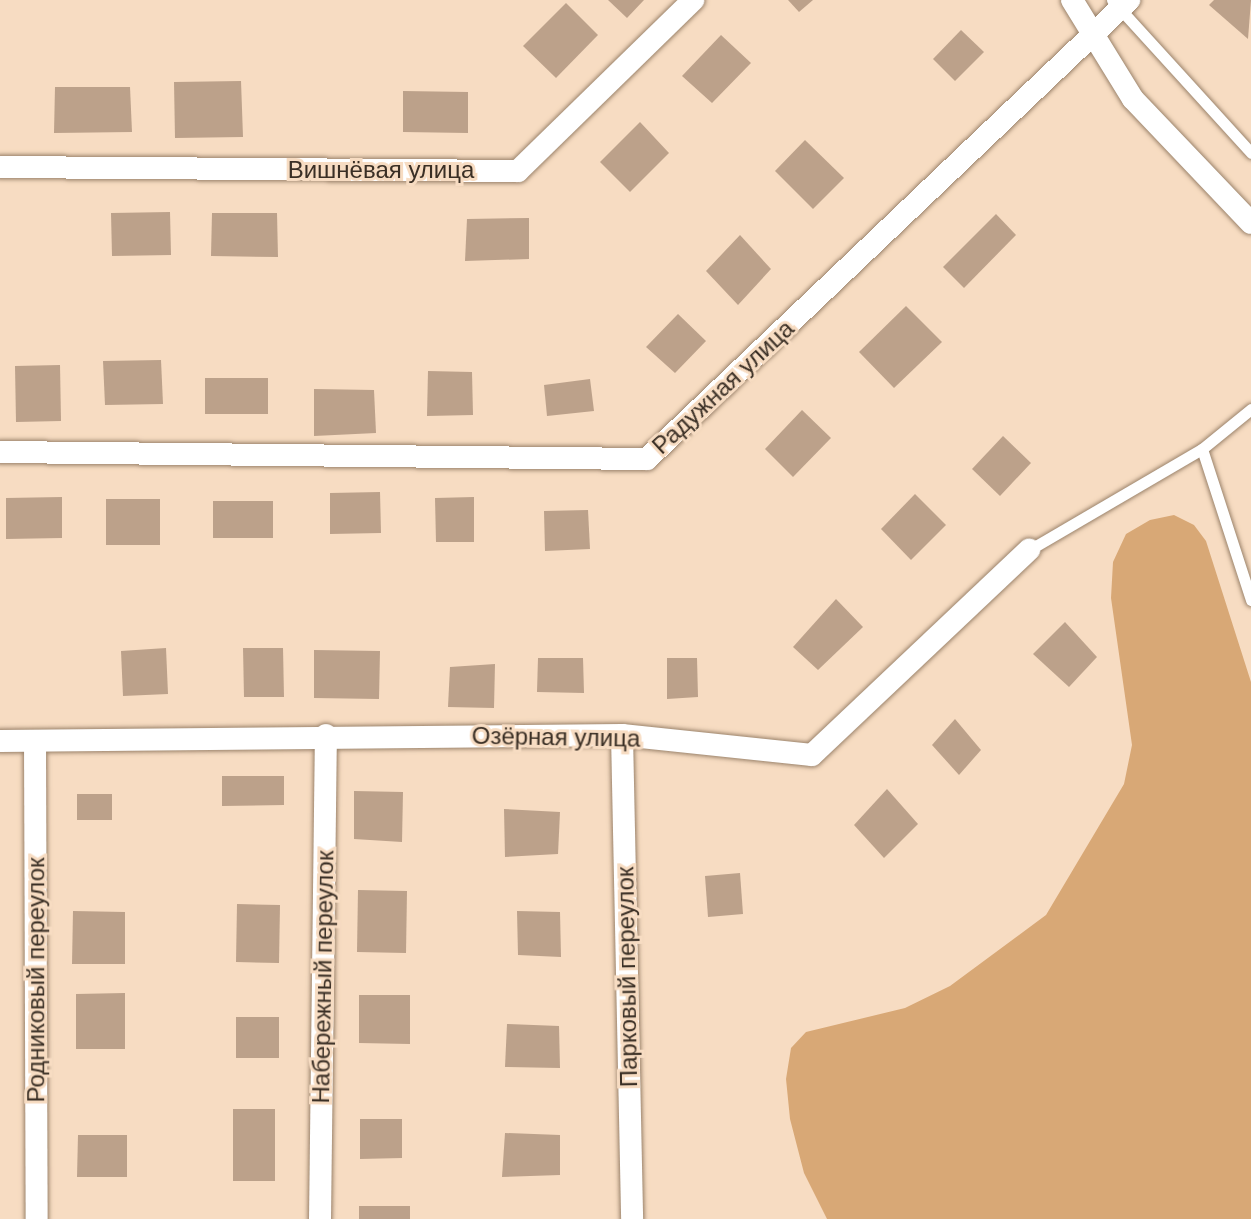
<!DOCTYPE html>
<meta charset="utf-8">
<style>
body{margin:0}
#map{position:relative;width:1251px;height:1219px;overflow:hidden;background:#f7dcc2;font-family:Arial,sans-serif}
div>[style]{position:absolute}
.green>*{inset:0;background:#d8a876}
.building>*{inset:0;background:#bca18a}
.roads{filter:drop-shadow(0 0 2px #9b836b) drop-shadow(0 0 2px #9b836b)}
.service>*{height:11px;margin:-5.5px;padding:0 5.5px;transform-origin:5.5px;border-radius:5.5px;background:#fff}
.minor>*{height:22px;margin:-11px;padding:0 11px;transform-origin:11px;border-radius:11px;background:#fff}
span{translate:-50% -50%;white-space:nowrap;text-align:center;line-height:1.15;-webkit-text-stroke:6px #f7dcc2;paint-order:stroke}
.street-label{font-size:24px;color:#3a2f25}
</style>
<div id="map">
<div class="green">
<div style="clip-path:polygon(1174px 515px,1194px 525px,1206px 541px,1251px 682px,1251px 1219px,827px 1219px,804px 1173px,790px 1119px,786px 1079px,791px 1048px,806px 1032px,905px 1008px,950px 986px,1046px 915px,1124px 784px,1132px 745px,1111px 598px,1113px 562px,1126px 534px,1150px 520px)"></div>
</div>
<div class="building">
<div style="clip-path:polygon(608px 0,644px 0,627px 18px)"></div>
<div style="clip-path:polygon(788px 0,813px 0,799px 12px)"></div>
<div style="clip-path:polygon(1214px 0,1251px 0,1248px 39px,1209px 5px)"></div>
<div style="clip-path:polygon(566px 3px,598px 35px,556px 78px,523px 46px)"></div>
<div style="clip-path:polygon(961px 30px,984px 52px,955px 81px,933px 59px)"></div>
<div style="clip-path:polygon(721px 35px,751px 63px,712px 103px,682px 76px)"></div>
<div style="clip-path:polygon(241px 81px,243px 137px,175px 138px,174px 82px)"></div>
<div style="clip-path:polygon(55px 87px,130px 87px,132px 132px,54px 133px)"></div>
<div style="clip-path:polygon(403px 91px,468px 92px,468px 133px,403px 132px)"></div>
<div style="clip-path:polygon(640px 122px,669px 153px,630px 192px,600px 162px)"></div>
<div style="clip-path:polygon(805px 140px,844px 178px,813px 209px,775px 171px)"></div>
<div style="clip-path:polygon(170px 212px,171px 255px,112px 256px,111px 213px)"></div>
<div style="clip-path:polygon(212px 213px,277px 213px,278px 257px,211px 256px)"></div>
<div style="clip-path:polygon(996px 214px,1016px 235px,964px 288px,943px 267px)"></div>
<div style="clip-path:polygon(529px 218px,529px 259px,465px 261px,467px 219px)"></div>
<div style="clip-path:polygon(740px 235px,771px 269px,738px 305px,706px 271px)"></div>
<div style="clip-path:polygon(906px 306px,942px 342px,894px 388px,859px 352px)"></div>
<div style="clip-path:polygon(678px 314px,706px 341px,675px 373px,646px 347px)"></div>
<div style="clip-path:polygon(161px 360px,163px 404px,105px 405px,103px 361px)"></div>
<div style="clip-path:polygon(60px 365px,61px 421px,16px 422px,15px 366px)"></div>
<div style="clip-path:polygon(428px 371px,472px 372px,473px 415px,427px 416px)"></div>
<div style="clip-path:polygon(205px 378px,268px 378px,268px 414px,205px 414px)"></div>
<div style="clip-path:polygon(590px 379px,594px 411px,547px 416px,544px 385px)"></div>
<div style="clip-path:polygon(314px 389px,374px 390px,376px 433px,314px 436px)"></div>
<div style="clip-path:polygon(802px 410px,831px 438px,793px 477px,765px 449px)"></div>
<div style="clip-path:polygon(1003px 436px,1031px 463px,1000px 496px,972px 469px)"></div>
<div style="clip-path:polygon(380px 492px,381px 533px,330px 534px,330px 493px)"></div>
<div style="clip-path:polygon(915px 494px,946px 525px,911px 560px,881px 529px)"></div>
<div style="clip-path:polygon(62px 497px,62px 538px,6px 539px,6px 498px)"></div>
<div style="clip-path:polygon(474px 497px,474px 542px,436px 542px,435px 498px)"></div>
<div style="clip-path:polygon(106px 499px,160px 499px,160px 545px,106px 545px)"></div>
<div style="clip-path:polygon(213px 501px,273px 501px,273px 538px,213px 538px)"></div>
<div style="clip-path:polygon(588px 510px,590px 549px,545px 551px,544px 511px)"></div>
<div style="clip-path:polygon(836px 599px,863px 627px,818px 670px,793px 647px)"></div>
<div style="clip-path:polygon(1065px 622px,1097px 657px,1069px 687px,1033px 654px)"></div>
<div style="clip-path:polygon(166px 648px,168px 694px,123px 696px,121px 651px)"></div>
<div style="clip-path:polygon(243px 648px,283px 648px,284px 697px,244px 697px)"></div>
<div style="clip-path:polygon(314px 650px,380px 651px,379px 699px,314px 698px)"></div>
<div style="clip-path:polygon(538px 658px,583px 658px,584px 693px,537px 692px)"></div>
<div style="clip-path:polygon(667px 658px,697px 658px,698px 697px,667px 699px)"></div>
<div style="clip-path:polygon(495px 664px,494px 708px,448px 707px,450px 667px)"></div>
<div style="clip-path:polygon(955px 719px,981px 750px,959px 775px,932px 745px)"></div>
<div style="clip-path:polygon(222px 776px,284px 776px,284px 805px,222px 806px)"></div>
<div style="clip-path:polygon(887px 789px,918px 824px,884px 858px,854px 825px)"></div>
<div style="clip-path:polygon(354px 791px,403px 792px,402px 842px,354px 839px)"></div>
<div style="clip-path:polygon(77px 794px,112px 794px,112px 820px,77px 820px)"></div>
<div style="clip-path:polygon(504px 809px,560px 812px,558px 854px,505px 857px)"></div>
<div style="clip-path:polygon(740px 873px,743px 914px,708px 917px,705px 876px)"></div>
<div style="clip-path:polygon(358px 890px,407px 891px,406px 953px,357px 952px)"></div>
<div style="clip-path:polygon(237px 904px,280px 905px,279px 963px,236px 962px)"></div>
<div style="clip-path:polygon(73px 911px,125px 912px,125px 964px,72px 964px)"></div>
<div style="clip-path:polygon(517px 911px,560px 912px,561px 957px,518px 955px)"></div>
<div style="clip-path:polygon(125px 993px,125px 1049px,76px 1049px,76px 994px)"></div>
<div style="clip-path:polygon(359px 995px,410px 995px,410px 1044px,359px 1043px)"></div>
<div style="clip-path:polygon(236px 1017px,279px 1017px,279px 1058px,236px 1058px)"></div>
<div style="clip-path:polygon(507px 1024px,559px 1026px,560px 1068px,505px 1067px)"></div>
<div style="clip-path:polygon(233px 1109px,275px 1109px,275px 1181px,233px 1181px)"></div>
<div style="clip-path:polygon(360px 1119px,402px 1119px,402px 1158px,360px 1159px)"></div>
<div style="clip-path:polygon(505px 1133px,560px 1135px,560px 1175px,502px 1177px)"></div>
<div style="clip-path:polygon(78px 1135px,127px 1135px,127px 1177px,77px 1177px)"></div>
<div style="clip-path:polygon(359px 1206px,410px 1206px,410px 1219px,359px 1219px)"></div>
</div>
<div class="roads">
<div class="service">
<div style="left:1112px;top:0;width:207px;rotate:47.7deg"></div>
<div style="left:1251px;top:409px;width:63px;rotate:140.8deg"></div>
<div style="left:1202px;top:449px;width:159px;rotate:72deg"></div>
<div style="left:1029px;top:550px;width:200px;rotate:-30.3deg"></div>
</div>
<div class="minor">
<div style="left:1072px;top:0;width:116px;rotate:58.4deg"></div>
<div style="left:1133px;top:99px;width:171px;rotate:46.4deg"></div>
<div style="left:0;top:167px;width:518px;rotate:0.44deg"></div>
<div style="left:518px;top:171px;width:245px;rotate:-44.3deg"></div>
<div style="left:0;top:452px;width:647px;rotate:0.62deg"></div>
<div style="left:647px;top:459px;width:666px;rotate:-43.6deg"></div>
<div style="left:622px;top:735px;width:484px;rotate:88.8deg"></div>
<div style="left:0;top:741px;width:622px;rotate:-0.55deg"></div>
<div style="left:622px;top:735px;width:191px;rotate:6deg"></div>
<div style="left:812px;top:755px;width:299px;rotate:-43.4deg"></div>
<div style="left:35px;top:742px;width:477px;rotate:89.8deg"></div>
<div style="left:320px;top:1219px;width:484px;rotate:-89.3deg"></div>
</div>
</div>
<div class="street-label">
<span style="left:381px;top:170px">Вишнёвая улица</span>
<span style="left:723px;top:387px;rotate:-43deg">Радужная улица</span>
<span style="left:556px;top:737px;rotate:1deg">Озёрная улица</span>
<span style="left:323px;top:977px;rotate:-89deg">Набережный переулок</span>
<span style="left:627px;top:977px;rotate:-91deg">Парковый переулок</span>
<span style="left:36px;top:980px;rotate:-90deg">Родниковый переулок</span>
</div>
</div>
